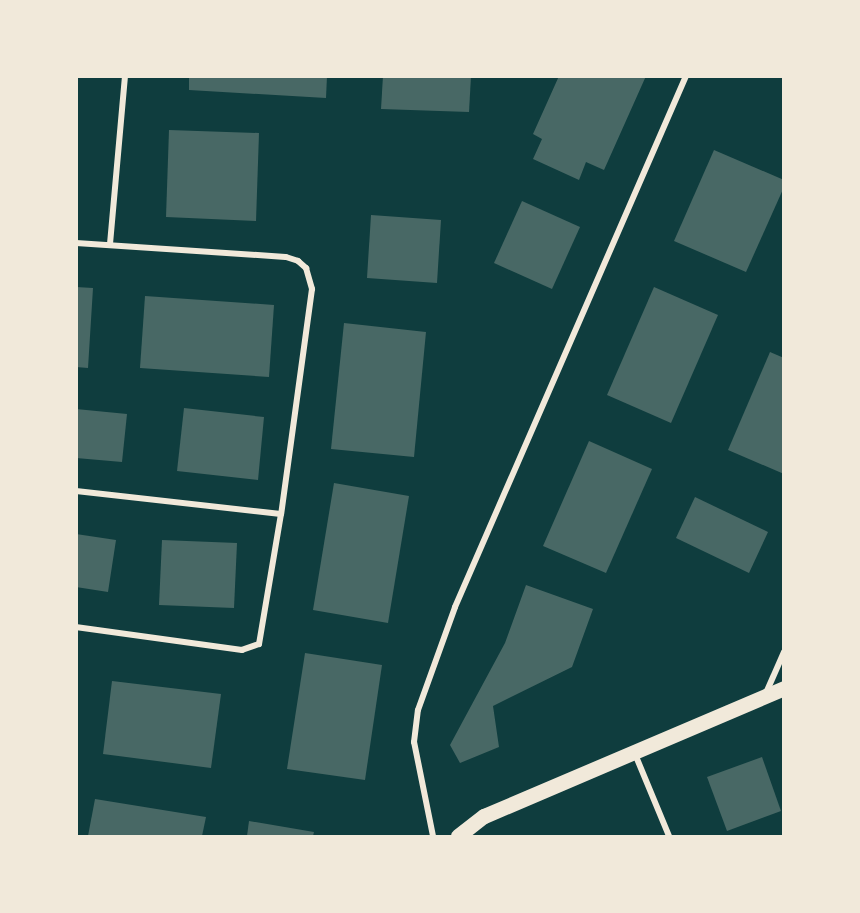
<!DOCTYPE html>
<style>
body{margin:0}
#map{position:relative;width:860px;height:913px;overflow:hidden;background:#0f3d3e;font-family:Karla,sans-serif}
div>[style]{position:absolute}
.building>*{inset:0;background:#486865}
.minor>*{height:6px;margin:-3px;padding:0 3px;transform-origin:3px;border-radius:3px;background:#f1e9da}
.primary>*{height:15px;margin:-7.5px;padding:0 7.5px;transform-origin:7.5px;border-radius:7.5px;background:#f1e9da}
span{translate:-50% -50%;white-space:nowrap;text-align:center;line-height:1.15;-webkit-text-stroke:4.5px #f1e9da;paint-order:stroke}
.frame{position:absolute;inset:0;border:78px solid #f1e9da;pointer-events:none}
</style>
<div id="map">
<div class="building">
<div style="clip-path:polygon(189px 76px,327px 76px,326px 98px,189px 90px)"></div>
<div style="clip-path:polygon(383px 76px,471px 76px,469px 112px,381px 109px)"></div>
<div style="clip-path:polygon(559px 76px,646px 76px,604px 170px,586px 162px,579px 180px,533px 159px,542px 139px,533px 134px)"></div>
<div style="clip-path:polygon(169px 130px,259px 133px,256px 221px,166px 217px)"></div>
<div style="clip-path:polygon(714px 150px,784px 180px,784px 187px,746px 272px,674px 241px)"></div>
<div style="clip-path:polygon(522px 201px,580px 227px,552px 289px,494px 263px)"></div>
<div style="clip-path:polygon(371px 215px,441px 220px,437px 283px,367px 278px)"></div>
<div style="clip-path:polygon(76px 287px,93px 288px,88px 368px,76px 367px)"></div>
<div style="clip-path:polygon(654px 287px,718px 315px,671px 423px,607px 395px)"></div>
<div style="clip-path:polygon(145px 296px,274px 305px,269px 377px,140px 368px)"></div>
<div style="clip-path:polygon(344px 323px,426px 332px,414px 457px,331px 449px)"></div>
<div style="clip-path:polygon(770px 352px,784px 358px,784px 474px,728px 450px)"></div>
<div style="clip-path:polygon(184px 408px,264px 417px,258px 480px,177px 471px)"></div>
<div style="clip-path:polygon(76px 409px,127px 414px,122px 462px,76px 458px)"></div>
<div style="clip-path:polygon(589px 441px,652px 469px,606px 573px,543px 546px)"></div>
<div style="clip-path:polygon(334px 483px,409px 496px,388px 623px,313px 610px)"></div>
<div style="clip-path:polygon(695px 497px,768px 532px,749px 573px,676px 538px)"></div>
<div style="clip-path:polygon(76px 534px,116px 540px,108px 592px,76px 587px)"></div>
<div style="clip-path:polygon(162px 540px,237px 543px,234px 608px,159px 605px)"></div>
<div style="clip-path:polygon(526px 585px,593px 609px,572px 667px,493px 706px,499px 747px,460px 763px,450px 745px,505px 643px)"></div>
<div style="clip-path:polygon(305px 653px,382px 665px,365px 780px,287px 769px)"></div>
<div style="clip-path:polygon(112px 681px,221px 694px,211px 768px,103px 754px)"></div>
<div style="clip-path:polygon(762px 757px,781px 811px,727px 831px,707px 777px)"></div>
<div style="clip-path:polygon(95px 799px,206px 817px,202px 836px,88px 836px)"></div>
<div style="clip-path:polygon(249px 821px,314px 832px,313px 836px,247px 836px)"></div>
</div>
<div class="minor">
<div style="left:76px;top:243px;width:210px;rotate:3.8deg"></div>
<div style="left:286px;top:257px;width:13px;rotate:18deg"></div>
<div style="left:298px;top:261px;width:11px;rotate:41deg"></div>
<div style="left:306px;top:268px;width:22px;rotate:74deg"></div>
<div style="left:312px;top:289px;width:227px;rotate:97.8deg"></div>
<div style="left:281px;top:514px;width:132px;rotate:99.6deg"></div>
<div style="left:259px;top:644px;width:18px;rotate:161deg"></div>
<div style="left:242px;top:650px;width:168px;rotate:-172.1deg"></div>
<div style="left:110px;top:244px;width:169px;rotate:-84.9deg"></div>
<div style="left:76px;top:491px;width:206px;rotate:6.4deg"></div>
<div style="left:766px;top:693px;width:45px;rotate:-66.3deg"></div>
<div style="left:635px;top:754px;width:89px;rotate:67.5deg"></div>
<div style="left:433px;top:836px;width:96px;rotate:-101.4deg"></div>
<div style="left:414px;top:742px;width:32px;rotate:-83deg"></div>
<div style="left:418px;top:710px;width:109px;rotate:-70.2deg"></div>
<div style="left:455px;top:607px;width:579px;rotate:-66.49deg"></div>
</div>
<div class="primary">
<div style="left:458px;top:836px;width:33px;rotate:-38deg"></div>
<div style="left:484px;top:816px;width:326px;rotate:-23.1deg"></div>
</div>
<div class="frame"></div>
</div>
